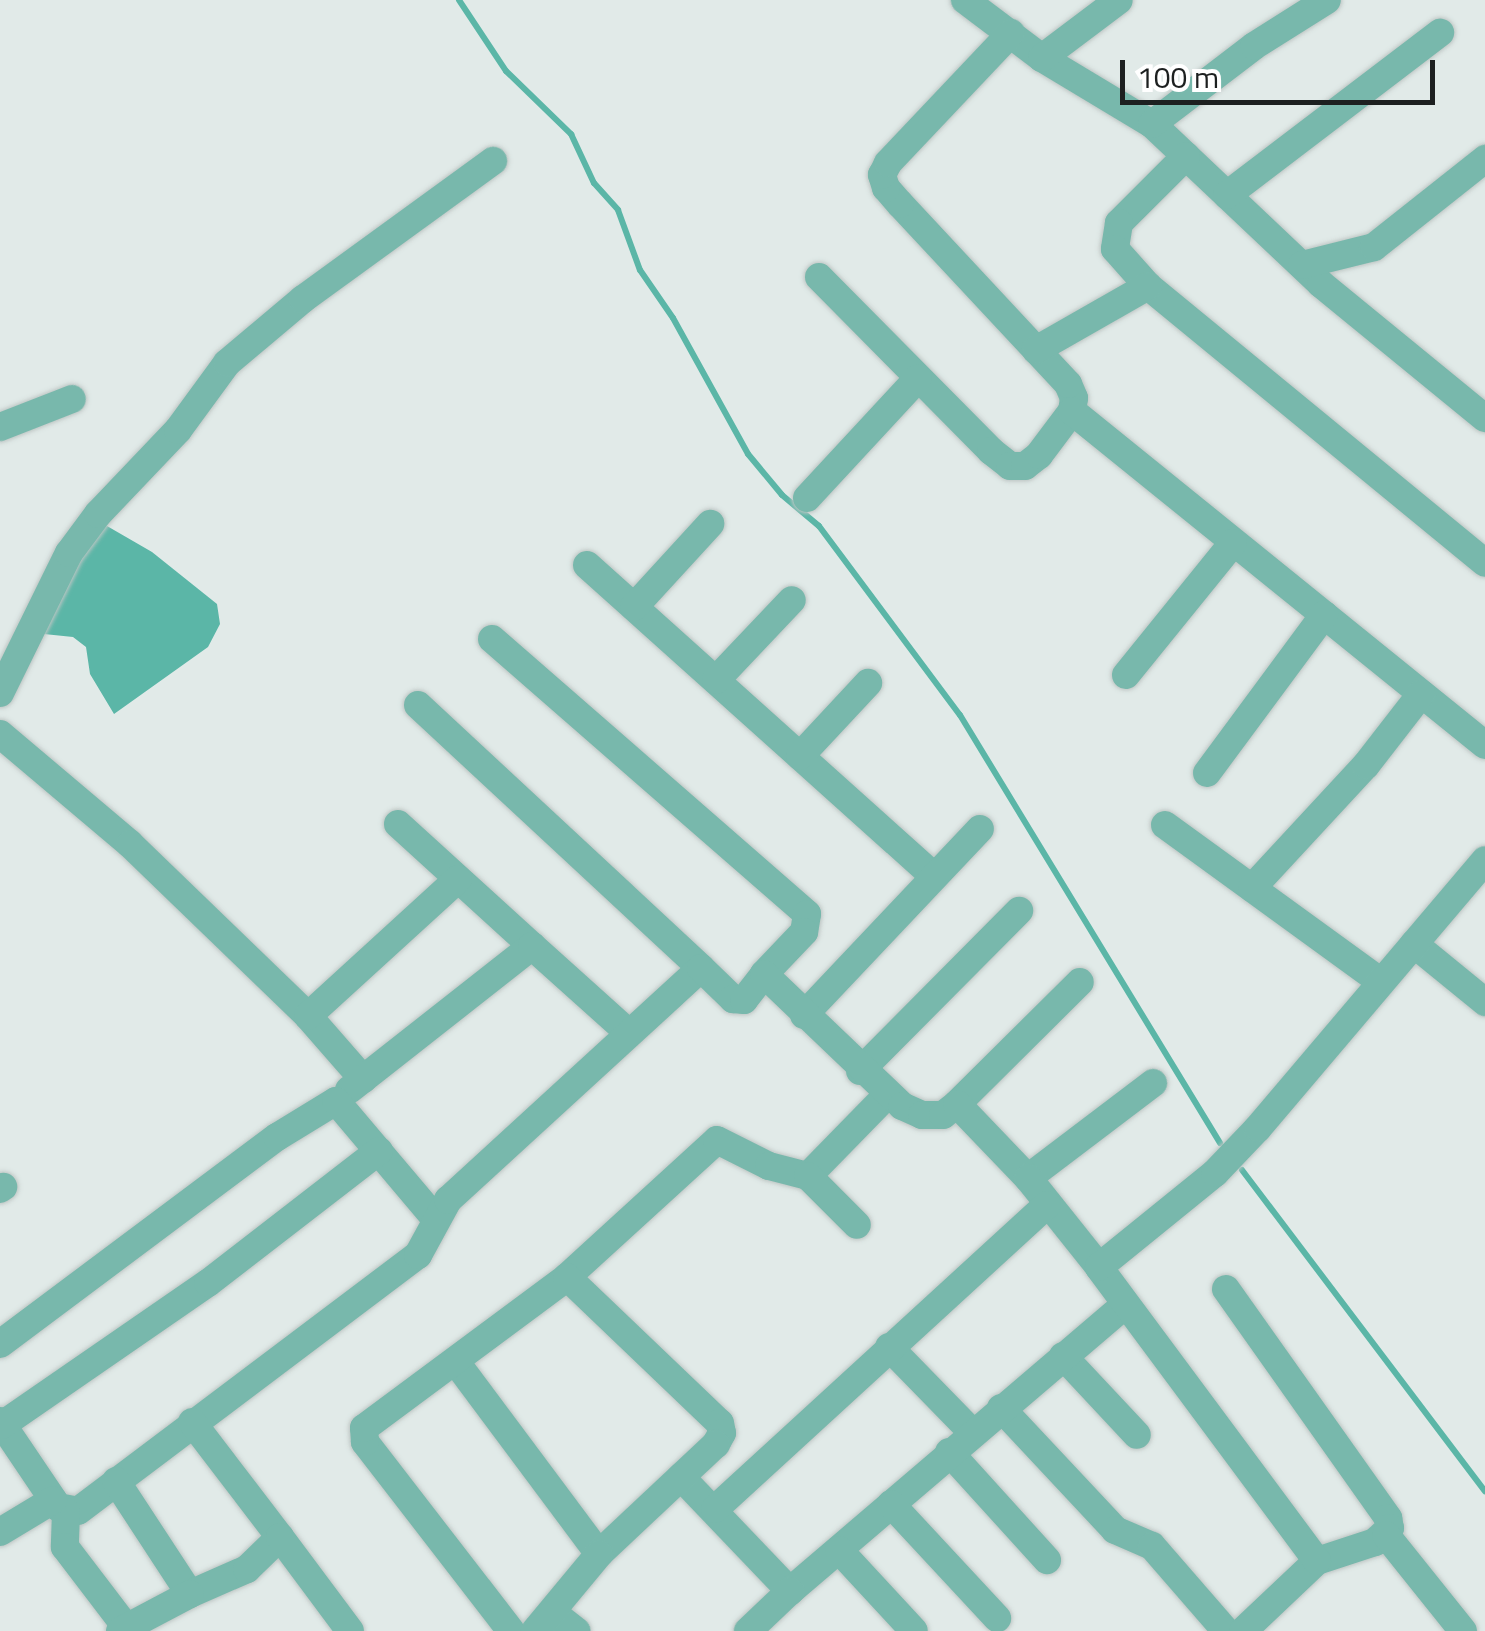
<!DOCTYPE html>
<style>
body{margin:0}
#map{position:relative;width:1485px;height:1631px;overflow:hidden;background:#e1eae8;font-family:"Titillium Web",sans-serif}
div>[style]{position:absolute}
.water>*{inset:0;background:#5bb6a7}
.stream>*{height:6px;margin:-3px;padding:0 3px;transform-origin:3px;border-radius:3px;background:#5bb6a7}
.roads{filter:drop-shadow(0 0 2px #bec6c4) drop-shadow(0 0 2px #bec6c4)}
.minor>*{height:28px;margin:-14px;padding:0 14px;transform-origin:14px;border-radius:14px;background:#78b8ac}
span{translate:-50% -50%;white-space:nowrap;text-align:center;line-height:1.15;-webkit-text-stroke:9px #fff;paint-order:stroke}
.scale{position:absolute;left:1120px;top:60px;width:315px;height:45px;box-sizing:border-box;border:5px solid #1d2020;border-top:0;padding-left:12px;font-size:30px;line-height:35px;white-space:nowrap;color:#1d2020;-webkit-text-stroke:8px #fff;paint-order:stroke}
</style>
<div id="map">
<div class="water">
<div style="clip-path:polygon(107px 526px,152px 552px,217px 604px,220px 624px,208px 647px,114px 714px,90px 674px,86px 647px,73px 637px,44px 634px,92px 536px)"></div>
</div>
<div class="stream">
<div style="left:459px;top:0;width:85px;rotate:56.5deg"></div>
<div style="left:506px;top:71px;width:91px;rotate:44.1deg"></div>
<div style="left:571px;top:134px;width:54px;rotate:64.9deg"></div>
<div style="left:594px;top:183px;width:36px;rotate:48deg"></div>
<div style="left:618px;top:210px;width:64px;rotate:69.9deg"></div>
<div style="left:640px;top:270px;width:58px;rotate:55.5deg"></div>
<div style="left:673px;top:318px;width:155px;rotate:61.1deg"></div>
<div style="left:748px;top:454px;width:53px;rotate:50.3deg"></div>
<div style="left:782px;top:495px;width:48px;rotate:40deg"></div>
<div style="left:819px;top:526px;width:236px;rotate:53.3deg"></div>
<div style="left:960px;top:715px;width:501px;rotate:58.72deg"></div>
<div style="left:1242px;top:1170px;width:403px;rotate:52.9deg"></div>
</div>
<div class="roads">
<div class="minor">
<div style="left:965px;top:0;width:96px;rotate:37deg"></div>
<div style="left:1042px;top:58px;width:128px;rotate:31deg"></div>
<div style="left:1152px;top:124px;width:233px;rotate:43.4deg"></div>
<div style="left:1321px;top:284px;width:212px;rotate:39.3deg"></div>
<div style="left:1042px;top:58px;width:96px;rotate:-37deg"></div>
<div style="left:1152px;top:124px;width:128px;rotate:-37.4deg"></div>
<div style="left:1254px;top:46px;width:86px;rotate:-32.2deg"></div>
<div style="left:1186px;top:156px;width:95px;rotate:135deg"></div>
<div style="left:1119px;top:223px;width:26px;rotate:99deg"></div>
<div style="left:1115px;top:249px;width:50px;rotate:48.3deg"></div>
<div style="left:1148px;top:286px;width:436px;rotate:39.4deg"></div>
<div style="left:1227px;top:195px;width:268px;rotate:-37.3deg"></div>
<div style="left:1302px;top:265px;width:74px;rotate:-14deg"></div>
<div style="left:1374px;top:247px;width:142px;rotate:-38.4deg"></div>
<div style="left:819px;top:277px;width:245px;rotate:45.3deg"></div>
<div style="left:991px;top:451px;width:24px;rotate:38deg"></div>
<div style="left:1010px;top:466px;width:15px"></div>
<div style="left:1025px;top:466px;width:18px;rotate:-38deg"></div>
<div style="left:1039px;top:455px;width:55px;rotate:-53.1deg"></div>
<div style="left:1072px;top:411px;width:13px;rotate:-81deg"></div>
<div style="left:1074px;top:398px;width:15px;rotate:-113deg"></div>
<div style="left:1068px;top:384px;width:246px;rotate:-133deg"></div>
<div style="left:900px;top:204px;width:21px;rotate:-131deg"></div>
<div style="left:886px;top:188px;width:14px;rotate:-107deg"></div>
<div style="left:882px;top:175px;width:13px;rotate:-63deg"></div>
<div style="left:888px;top:163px;width:179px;rotate:-46.6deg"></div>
<div style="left:1036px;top:350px;width:129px;rotate:-29.7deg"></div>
<div style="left:1072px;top:411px;width:531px;rotate:38.96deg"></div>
<div style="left:0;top:427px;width:77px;rotate:-21.3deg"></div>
<div style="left:807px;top:498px;width:163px;rotate:-47.2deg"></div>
<div style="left:587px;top:565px;width:466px;rotate:41.9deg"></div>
<div style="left:634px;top:607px;width:113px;rotate:-47.5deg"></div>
<div style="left:492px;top:639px;width:418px;rotate:41.1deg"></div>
<div style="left:807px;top:914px;width:18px;rotate:99deg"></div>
<div style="left:804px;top:932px;width:58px;rotate:133.6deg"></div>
<div style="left:1126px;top:675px;width:170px;rotate:-51deg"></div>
<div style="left:716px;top:680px;width:110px;rotate:-46.5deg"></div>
<div style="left:0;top:693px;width:156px;rotate:-63.8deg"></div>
<div style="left:69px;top:553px;width:49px;rotate:-53.4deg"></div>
<div style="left:98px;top:514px;width:116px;rotate:-46.4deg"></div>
<div style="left:178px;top:430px;width:83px;rotate:-53.8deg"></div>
<div style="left:227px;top:363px;width:99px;rotate:-40.1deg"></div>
<div style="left:303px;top:299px;width:235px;rotate:-36deg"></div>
<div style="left:418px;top:705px;width:386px;rotate:42.9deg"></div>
<div style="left:0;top:734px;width:170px;rotate:40.2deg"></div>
<div style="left:130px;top:844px;width:248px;rotate:44deg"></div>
<div style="left:308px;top:1016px;width:84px;rotate:48.9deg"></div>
<div style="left:800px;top:756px;width:100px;rotate:-47deg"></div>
<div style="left:1207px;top:773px;width:197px;rotate:-53.5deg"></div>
<div style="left:398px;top:824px;width:181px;rotate:42.3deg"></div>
<div style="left:1165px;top:825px;width:267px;rotate:36deg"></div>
<div style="left:1252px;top:888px;width:168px;rotate:-47.2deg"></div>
<div style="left:1366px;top:765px;width:90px;rotate:-52.2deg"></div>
<div style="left:1414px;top:944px;width:92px;rotate:39.2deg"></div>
<div style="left:804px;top:1015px;width:256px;rotate:-46.6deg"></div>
<div style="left:308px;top:1016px;width:203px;rotate:-42.4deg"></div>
<div style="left:860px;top:1071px;width:226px;rotate:-45.2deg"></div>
<div style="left:349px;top:1090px;width:233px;rotate:-38.2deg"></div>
<div style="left:532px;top:946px;width:130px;rotate:41.9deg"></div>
<div style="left:957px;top:1104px;width:173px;rotate:-44.8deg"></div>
<div style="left:808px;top:1176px;width:115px;rotate:-45.7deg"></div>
<div style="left:1028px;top:1178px;width:157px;rotate:-37.2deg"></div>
<div style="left:0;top:1189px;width:4px;rotate:-34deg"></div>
<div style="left:567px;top:1277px;width:203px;rotate:-42.4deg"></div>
<div style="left:717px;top:1140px;width:58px;rotate:26.6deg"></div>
<div style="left:769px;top:1166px;width:40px;rotate:14.4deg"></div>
<div style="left:808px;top:1176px;width:69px;rotate:45deg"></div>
<div style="left:1226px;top:1289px;width:281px;rotate:54.7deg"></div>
<div style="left:1388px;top:1518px;width:10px;rotate:79deg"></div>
<div style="left:1390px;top:1528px;width:21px;rotate:137deg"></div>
<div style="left:1375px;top:1542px;width:61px;rotate:161.9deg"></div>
<div style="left:0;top:1344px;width:346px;rotate:-36.8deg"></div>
<div style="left:277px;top:1137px;width:69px;rotate:-31.4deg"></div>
<div style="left:336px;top:1101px;width:153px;rotate:49.8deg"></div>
<div style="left:889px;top:1347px;width:117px;rotate:45.7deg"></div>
<div style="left:1063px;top:1356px;width:108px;rotate:46.9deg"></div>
<div style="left:456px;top:1362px;width:239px;rotate:53.3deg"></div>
<div style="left:1001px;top:1408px;width:167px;rotate:46.9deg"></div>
<div style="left:1115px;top:1530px;width:40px;rotate:23.4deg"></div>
<div style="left:1152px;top:1546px;width:113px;rotate:49deg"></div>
<div style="left:0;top:1421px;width:104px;rotate:56deg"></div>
<div style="left:58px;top:1507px;width:20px;rotate:11deg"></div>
<div style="left:78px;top:1511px;width:426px;rotate:-37deg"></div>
<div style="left:418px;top:1255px;width:63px;rotate:-61.4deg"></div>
<div style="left:448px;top:1200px;width:343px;rotate:-42.5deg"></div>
<div style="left:701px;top:968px;width:45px;rotate:44.1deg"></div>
<div style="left:733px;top:999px;width:11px;rotate:5deg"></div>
<div style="left:744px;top:1000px;width:33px;rotate:-52deg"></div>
<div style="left:764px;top:974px;width:191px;rotate:43.7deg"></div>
<div style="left:902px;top:1106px;width:22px;rotate:24deg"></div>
<div style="left:922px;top:1115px;width:21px"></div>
<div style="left:943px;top:1115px;width:18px;rotate:-38deg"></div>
<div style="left:957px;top:1104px;width:103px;rotate:46.2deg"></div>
<div style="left:1028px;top:1178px;width:114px;rotate:51.4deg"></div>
<div style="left:192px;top:1422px;width:145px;rotate:52.6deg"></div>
<div style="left:2px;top:1425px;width:250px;rotate:-34.6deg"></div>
<div style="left:208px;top:1283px;width:216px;rotate:-37.7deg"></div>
<div style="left:949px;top:1452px;width:146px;rotate:47.8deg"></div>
<div style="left:681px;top:1477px;width:158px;rotate:46.3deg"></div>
<div style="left:790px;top:1591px;width:440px;rotate:-40.5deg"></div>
<div style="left:116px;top:1481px;width:135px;rotate:56.8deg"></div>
<div style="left:190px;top:1594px;width:62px;rotate:-23.7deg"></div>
<div style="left:247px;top:1569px;width:46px;rotate:-44.1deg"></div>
<div style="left:280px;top:1537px;width:117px;rotate:53.3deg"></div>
<div style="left:891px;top:1504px;width:156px;rotate:47.1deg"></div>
<div style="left:715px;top:1509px;width:450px;rotate:-42.5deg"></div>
<div style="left:66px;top:1512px;width:35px;rotate:92deg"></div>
<div style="left:65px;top:1547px;width:101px;rotate:52.7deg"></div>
<div style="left:0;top:1532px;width:62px;rotate:-31.1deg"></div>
<div style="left:1386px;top:1535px;width:123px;rotate:51.3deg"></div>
<div style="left:839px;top:1550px;width:110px;rotate:47.2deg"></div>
<div style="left:552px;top:1612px;width:31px;rotate:38deg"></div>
<div style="left:120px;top:1631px;width:79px;rotate:-27.9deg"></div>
<div style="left:511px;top:1631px;width:239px;rotate:-127.7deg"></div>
<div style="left:365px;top:1442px;width:14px;rotate:-94deg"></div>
<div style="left:364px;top:1428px;width:253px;rotate:-36.6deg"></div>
<div style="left:567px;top:1277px;width:211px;rotate:43.7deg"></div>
<div style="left:720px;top:1423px;width:10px;rotate:79deg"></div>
<div style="left:722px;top:1433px;width:13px;rotate:119deg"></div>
<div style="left:716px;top:1444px;width:161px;rotate:136.8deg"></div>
<div style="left:599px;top:1554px;width:100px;rotate:129.7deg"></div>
<div style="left:748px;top:1631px;width:58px;rotate:-43.6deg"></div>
<div style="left:1243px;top:1631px;width:102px;rotate:-43.4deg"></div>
<div style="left:1317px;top:1561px;width:366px;rotate:-126.6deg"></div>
<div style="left:1099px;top:1267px;width:149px;rotate:-39deg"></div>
<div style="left:1215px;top:1173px;width:62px;rotate:-46.3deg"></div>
<div style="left:1258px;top:1128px;width:351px;rotate:-49.7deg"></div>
</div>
</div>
<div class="scale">100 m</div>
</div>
